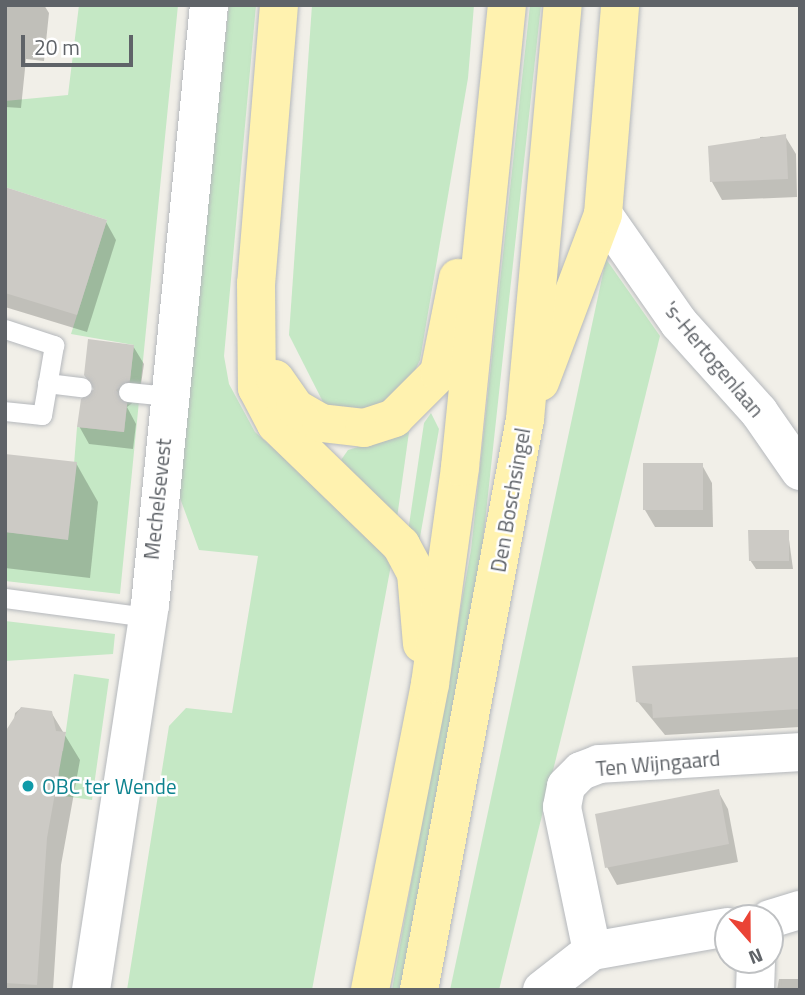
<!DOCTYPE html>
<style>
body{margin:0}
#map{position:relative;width:805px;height:995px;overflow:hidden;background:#f1efe8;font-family:"Titillium Web",sans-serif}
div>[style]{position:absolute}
.green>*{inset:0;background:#c5e8c5}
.shadow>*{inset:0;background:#0003}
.building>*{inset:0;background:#cccac5}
.roads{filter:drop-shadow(0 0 2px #b5b8bc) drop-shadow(0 0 2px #b5b8bc)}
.service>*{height:19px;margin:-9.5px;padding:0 9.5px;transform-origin:9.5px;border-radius:9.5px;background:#fff}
.minor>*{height:38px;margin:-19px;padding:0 19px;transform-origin:19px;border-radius:19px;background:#fff}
.primary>*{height:38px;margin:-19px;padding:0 19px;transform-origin:19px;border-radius:19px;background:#fff2af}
.dots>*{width:19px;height:19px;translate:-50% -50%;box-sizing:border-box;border:4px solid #fff;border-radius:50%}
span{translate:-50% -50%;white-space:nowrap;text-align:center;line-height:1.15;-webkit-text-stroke:5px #fff;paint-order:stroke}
.street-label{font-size:21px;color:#5f6368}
.culture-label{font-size:21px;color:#0d838f}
.left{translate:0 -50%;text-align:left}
.frame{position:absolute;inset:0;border:7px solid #5f6368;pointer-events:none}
.north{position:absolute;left:714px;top:904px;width:70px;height:70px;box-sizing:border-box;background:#fff;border:2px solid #bfc1c3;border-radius:50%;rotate:159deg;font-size:19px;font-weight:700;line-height:28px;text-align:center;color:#5f6368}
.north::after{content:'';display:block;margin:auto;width:24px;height:32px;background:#ea4335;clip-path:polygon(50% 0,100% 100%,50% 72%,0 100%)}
.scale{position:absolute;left:21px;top:35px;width:112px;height:32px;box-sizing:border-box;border:4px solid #5f6368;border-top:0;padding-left:9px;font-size:21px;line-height:24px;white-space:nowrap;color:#5f6368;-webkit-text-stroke:5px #fff;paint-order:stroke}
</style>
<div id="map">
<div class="green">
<div style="clip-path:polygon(79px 5px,178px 5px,120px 594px,5px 581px,5px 532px,68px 539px,77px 427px,124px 432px,134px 345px,71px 334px,107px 220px,5px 187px,5px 101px,68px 95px)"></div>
<div style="clip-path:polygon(229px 5px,256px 5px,224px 356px,229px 384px,255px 432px,367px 532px,391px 565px,312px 990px,127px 990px,169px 726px,186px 708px,232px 713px,258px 556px,199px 550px,180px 498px,173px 497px)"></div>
<div style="clip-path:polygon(312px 5px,474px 5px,468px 78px,420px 360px,407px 387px,376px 410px,338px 412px,323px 402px,289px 335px)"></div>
<div style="clip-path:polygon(530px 5px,541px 5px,482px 550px,403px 990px,392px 990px,471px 550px)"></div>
<div style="clip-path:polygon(606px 259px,660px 336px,499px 990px,450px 990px)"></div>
<div style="clip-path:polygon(431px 413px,439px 429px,419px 543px,408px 532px,424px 423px)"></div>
<div style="clip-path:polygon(409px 432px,397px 518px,341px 460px,348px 450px)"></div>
<div style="clip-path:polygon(5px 621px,115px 634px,113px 654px,5px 661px)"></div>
<div style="clip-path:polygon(74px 674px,109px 679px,92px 800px,50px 794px,53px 778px,59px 778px,56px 751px,63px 751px)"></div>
</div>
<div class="shadow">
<div style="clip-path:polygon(5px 5px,44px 5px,49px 13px,44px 61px,26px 59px,21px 108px,5px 107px)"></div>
<div style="clip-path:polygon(785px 136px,796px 154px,797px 197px,722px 200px,712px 182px,710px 147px,760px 145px,760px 137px)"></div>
<div style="clip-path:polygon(5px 189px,106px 222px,116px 240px,87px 332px,5px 307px)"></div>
<div style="clip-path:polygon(133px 346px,144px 364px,139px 398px,127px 407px,136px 424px,133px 449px,89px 444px,79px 426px,95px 391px,85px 375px)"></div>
<div style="clip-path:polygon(5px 455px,76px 463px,98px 502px,90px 578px,5px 568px)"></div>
<div style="clip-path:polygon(702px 465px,712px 483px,713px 527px,655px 527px,645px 510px)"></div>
<div style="clip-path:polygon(788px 532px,793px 569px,756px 569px,750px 560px)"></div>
<div style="clip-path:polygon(800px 658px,800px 727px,665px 735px,638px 702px)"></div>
<div style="clip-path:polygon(21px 708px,51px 712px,80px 760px,61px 865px,53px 990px,5px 990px,5px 735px,12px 735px,15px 713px)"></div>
<div style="clip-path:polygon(718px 791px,728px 809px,738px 862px,617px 885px,607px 867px)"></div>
<div style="clip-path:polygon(779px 979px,800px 979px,800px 990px,777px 990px)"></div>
</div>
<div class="building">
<div style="clip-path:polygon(786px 134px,788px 179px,710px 182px,708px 146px)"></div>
<div style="clip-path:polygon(5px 187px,107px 220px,77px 315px,5px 293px)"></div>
<div style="clip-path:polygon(88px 339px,134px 345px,130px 380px,116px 390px,127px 404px,124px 432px,77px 427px,81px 399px,94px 389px,84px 375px)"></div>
<div style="clip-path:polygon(5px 454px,77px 462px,68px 540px,5px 532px)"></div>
<div style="clip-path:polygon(643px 463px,703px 463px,703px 510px,643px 510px)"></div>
<div style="clip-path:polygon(748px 530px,789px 530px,789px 561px,749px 561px)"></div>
<div style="clip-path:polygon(800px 657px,800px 709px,653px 718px,652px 704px,636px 702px,632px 666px)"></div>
<div style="clip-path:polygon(21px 707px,52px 711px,56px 731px,66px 732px,47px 838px,37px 985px,5px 983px,5px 732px)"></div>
<div style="clip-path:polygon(719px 789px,729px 844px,605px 868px,595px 814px)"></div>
</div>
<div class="roads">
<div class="service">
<div style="left:5px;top:329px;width:52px;rotate:18.1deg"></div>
<div style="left:54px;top:345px;width:71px;rotate:99.7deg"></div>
<div style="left:42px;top:415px;width:37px;rotate:-174deg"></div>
<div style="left:47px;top:383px;width:35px;rotate:7deg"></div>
<div style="left:128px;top:392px;width:40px;rotate:5.7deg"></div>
<div style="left:5px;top:598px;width:144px;rotate:7.6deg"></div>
</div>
<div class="minor">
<div style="left:603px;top:214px;width:133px;rotate:55.1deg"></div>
<div style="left:679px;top:323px;width:120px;rotate:48deg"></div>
<div style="left:759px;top:412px;width:72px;rotate:55.2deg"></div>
<div style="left:770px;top:919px;width:31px;rotate:-17deg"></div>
<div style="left:592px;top:951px;width:147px;rotate:-101.8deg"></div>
<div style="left:562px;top:807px;width:21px;rotate:-79deg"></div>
<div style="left:566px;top:786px;width:21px;rotate:-45deg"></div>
<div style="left:581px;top:771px;width:19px;rotate:-21deg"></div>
<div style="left:599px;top:764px;width:201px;rotate:-3.4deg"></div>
<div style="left:91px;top:990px;width:389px;rotate:-81.3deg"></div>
<div style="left:150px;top:605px;width:603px;rotate:-84.38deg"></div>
<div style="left:542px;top:990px;width:63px;rotate:-38deg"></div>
<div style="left:592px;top:951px;width:138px;rotate:-10deg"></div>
<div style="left:755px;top:990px;width:30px;rotate:-88deg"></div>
</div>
<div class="primary">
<div style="left:279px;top:5px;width:279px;rotate:94.7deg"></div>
<div style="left:256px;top:283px;width:105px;rotate:89.5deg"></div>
<div style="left:257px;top:388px;width:41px;rotate:62.2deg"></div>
<div style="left:276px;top:424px;width:174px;rotate:44.1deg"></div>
<div style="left:401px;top:545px;width:32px;rotate:62deg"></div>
<div style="left:416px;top:573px;width:71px;rotate:85.2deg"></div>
<div style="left:275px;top:379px;width:35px;rotate:55deg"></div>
<div style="left:295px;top:408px;width:30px;rotate:30deg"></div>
<div style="left:321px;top:423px;width:43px;rotate:6.6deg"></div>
<div style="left:364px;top:428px;width:32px;rotate:-18deg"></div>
<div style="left:394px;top:418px;width:64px;rotate:-45deg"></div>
<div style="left:439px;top:373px;width:97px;rotate:-78.7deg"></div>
<div style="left:540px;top:382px;width:179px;rotate:-69.4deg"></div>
<div style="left:603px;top:214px;width:210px;rotate:-85.3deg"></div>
<div style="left:370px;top:990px;width:312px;rotate:-78.9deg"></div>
<div style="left:430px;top:684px;width:219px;rotate:-82.1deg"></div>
<div style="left:460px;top:467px;width:464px;rotate:-84.2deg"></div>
<div style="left:419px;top:990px;width:581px;rotate:-79.48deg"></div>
<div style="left:525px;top:419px;width:416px;rotate:-84.8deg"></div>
</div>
</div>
<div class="dots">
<div style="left:28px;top:786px;background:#0f9aa8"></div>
</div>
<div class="street-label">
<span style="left:714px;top:359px;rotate:50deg">'s-Hertogenlaan</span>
<span style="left:157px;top:499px;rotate:-84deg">Mechelsevest</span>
<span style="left:510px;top:500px;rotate:-80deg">Den Boschsingel</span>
<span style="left:658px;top:763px;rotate:-5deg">Ten Wijngaard</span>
</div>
<div class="culture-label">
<span class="left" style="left:42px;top:786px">OBC ter Wende</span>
</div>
<div class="frame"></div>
<div class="north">N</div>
<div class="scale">20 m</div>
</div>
